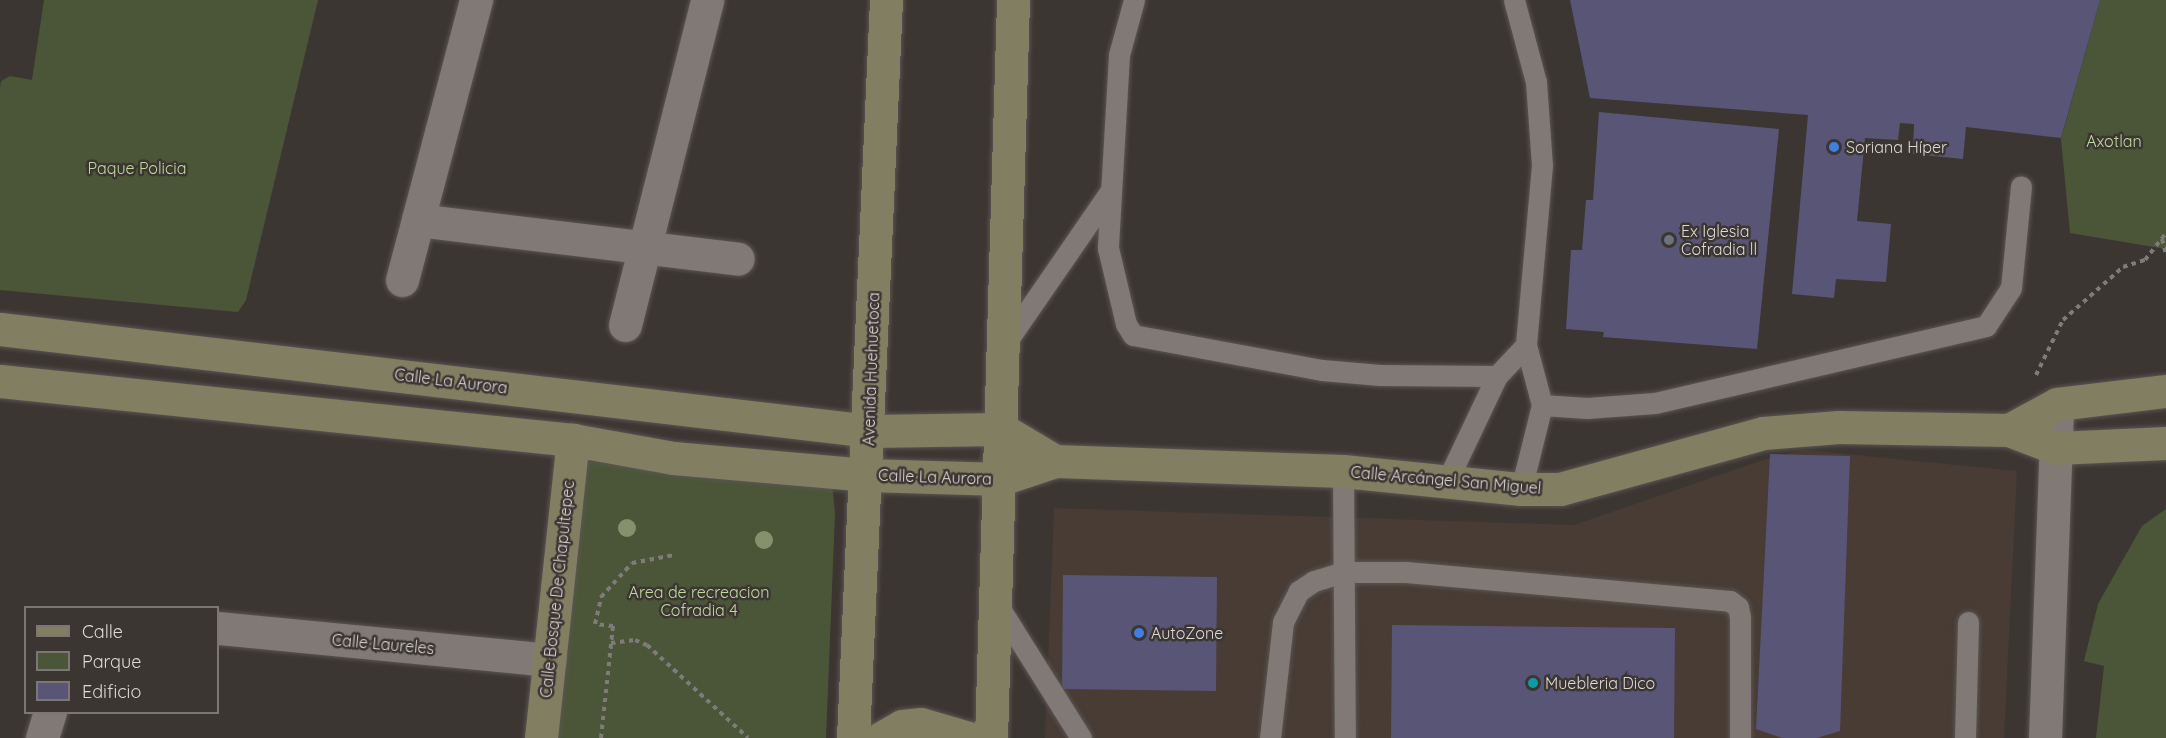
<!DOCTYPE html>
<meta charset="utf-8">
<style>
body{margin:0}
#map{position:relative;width:2166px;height:738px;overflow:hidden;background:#3c3633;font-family:Quicksand,sans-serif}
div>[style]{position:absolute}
.built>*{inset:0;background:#483c35}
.green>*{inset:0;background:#4b5638}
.building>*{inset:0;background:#585577}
.path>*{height:4px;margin-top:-2px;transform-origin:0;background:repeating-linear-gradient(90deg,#807b78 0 4.5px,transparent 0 9px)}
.roads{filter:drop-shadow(0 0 2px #5a5552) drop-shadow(0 0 2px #5a5552)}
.lane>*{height:21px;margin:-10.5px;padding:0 10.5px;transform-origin:10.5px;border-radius:10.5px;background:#807975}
.street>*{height:33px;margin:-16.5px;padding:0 16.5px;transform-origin:16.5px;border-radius:16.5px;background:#807975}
.secondary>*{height:33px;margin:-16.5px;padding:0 16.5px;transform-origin:16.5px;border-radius:16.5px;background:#827e62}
.trees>*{width:18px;height:18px;margin:-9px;border-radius:50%;background:#85906d}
.dots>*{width:16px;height:16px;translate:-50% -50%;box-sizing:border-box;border:3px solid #3c3633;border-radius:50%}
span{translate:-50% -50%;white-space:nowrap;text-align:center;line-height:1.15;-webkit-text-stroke:5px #3c3633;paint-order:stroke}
.park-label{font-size:16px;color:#c1d99c}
.poi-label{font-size:16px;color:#dcd8d6}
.left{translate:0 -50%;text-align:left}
.street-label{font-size:16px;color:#dcd8d6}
.legend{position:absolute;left:24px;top:606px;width:195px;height:108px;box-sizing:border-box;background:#3c3633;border:2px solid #7c7774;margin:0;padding:8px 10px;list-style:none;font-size:18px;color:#dcd8d6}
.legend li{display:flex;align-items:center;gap:12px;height:30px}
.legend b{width:30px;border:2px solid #7c7774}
</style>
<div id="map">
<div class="built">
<div style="clip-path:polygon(1805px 450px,2017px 471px,2004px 738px,1045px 738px,1054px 508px,1574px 525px,1769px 458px)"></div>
</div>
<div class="green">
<div style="clip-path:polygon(44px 0,318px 0,246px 300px,238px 312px,0 290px,0 89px,1px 81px,10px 76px,32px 80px)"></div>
<div style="clip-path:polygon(2100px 0,2166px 0,2166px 249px,2070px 233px,2061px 139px)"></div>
<div style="clip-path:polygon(578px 456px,832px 482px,835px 513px,826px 738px,554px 738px)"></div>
<div style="clip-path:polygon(2166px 509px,2166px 738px,2096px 738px,2104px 666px,2084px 661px,2098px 604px,2142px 526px)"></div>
</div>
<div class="building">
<div style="clip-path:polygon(1570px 0,2100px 0,2061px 138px,1966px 127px,1963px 159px,1913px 154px,1914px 124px,1900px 123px,1898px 140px,1865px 138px,1857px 221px,1891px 224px,1886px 282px,1836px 279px,1834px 298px,1792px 294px,1808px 115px,1590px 98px)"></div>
<div style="clip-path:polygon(1599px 112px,1779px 129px,1757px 349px,1603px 337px,1604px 332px,1566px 329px,1571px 250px,1582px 250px,1586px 200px,1593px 200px)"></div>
<div style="clip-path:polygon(1770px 454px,1850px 456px,1840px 731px,1817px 738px,1782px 738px,1756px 729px)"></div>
<div style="clip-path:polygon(1063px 575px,1217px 577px,1216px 691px,1062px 689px)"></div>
<div style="clip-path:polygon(1392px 625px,1675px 628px,1674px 738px,1391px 738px)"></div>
</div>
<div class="path">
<div style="left:2162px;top:239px;width:16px;rotate:75deg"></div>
<div style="left:2036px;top:375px;width:61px;rotate:-63.9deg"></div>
<div style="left:2063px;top:320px;width:80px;rotate:-41.5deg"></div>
<div style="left:2123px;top:267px;width:23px;rotate:-18deg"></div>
<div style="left:2145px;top:260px;width:34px;rotate:-52deg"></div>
<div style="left:611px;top:643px;width:24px;rotate:-7deg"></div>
<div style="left:635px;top:640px;width:13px;rotate:23deg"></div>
<div style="left:647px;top:645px;width:137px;rotate:42.6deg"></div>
<div style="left:601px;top:738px;width:113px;rotate:-83.9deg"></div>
<div style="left:613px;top:626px;width:18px;rotate:-174deg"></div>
<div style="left:595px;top:624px;width:28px;rotate:-77deg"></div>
<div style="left:601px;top:597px;width:46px;rotate:-47.6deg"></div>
<div style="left:632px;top:563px;width:43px;rotate:-10.8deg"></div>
</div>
<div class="roads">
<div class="lane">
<div style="left:1134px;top:0;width:57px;rotate:105.3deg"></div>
<div style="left:1119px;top:55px;width:193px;rotate:93.3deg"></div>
<div style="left:1108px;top:248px;width:78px;rotate:76.7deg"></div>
<div style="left:1126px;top:324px;width:13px;rotate:58deg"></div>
<div style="left:1133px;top:335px;width:192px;rotate:10.5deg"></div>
<div style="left:1322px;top:370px;width:58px;rotate:4.9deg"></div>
<div style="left:1380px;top:375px;width:117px;rotate:0.5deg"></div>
<div style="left:1497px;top:376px;width:42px;rotate:-46.9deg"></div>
<div style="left:1514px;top:0;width:85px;rotate:75deg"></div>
<div style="left:1536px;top:82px;width:83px;rotate:85.9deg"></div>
<div style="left:1542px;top:165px;width:181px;rotate:95.1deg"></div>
<div style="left:1526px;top:345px;width:62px;rotate:75.1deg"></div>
<div style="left:1542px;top:405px;width:87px;rotate:104deg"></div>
<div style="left:1005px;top:344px;width:185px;rotate:-55.4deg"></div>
<div style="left:1542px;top:405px;width:45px;rotate:3.8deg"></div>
<div style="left:1587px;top:408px;width:68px;rotate:-4.2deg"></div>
<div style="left:1655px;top:403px;width:340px;rotate:-13.1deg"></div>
<div style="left:1986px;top:326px;width:45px;rotate:-56.7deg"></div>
<div style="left:2011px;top:288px;width:102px;rotate:-84.4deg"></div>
<div style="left:1343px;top:471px;width:267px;rotate:89.6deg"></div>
<div style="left:1448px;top:479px;width:114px;rotate:-64.6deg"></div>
<div style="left:997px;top:604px;width:158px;rotate:57.9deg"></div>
<div style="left:1270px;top:738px;width:117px;rotate:-83.6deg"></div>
<div style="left:1283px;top:622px;width:35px;rotate:-63deg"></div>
<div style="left:1299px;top:591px;width:18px;rotate:-34deg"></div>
<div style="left:1314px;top:581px;width:30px;rotate:-17deg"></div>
<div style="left:1343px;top:572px;width:63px"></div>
<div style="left:1406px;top:572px;width:325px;rotate:5.1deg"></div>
<div style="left:1730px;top:601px;width:10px;rotate:37deg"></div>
<div style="left:1738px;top:607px;width:10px;rotate:79deg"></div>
<div style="left:1740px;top:617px;width:121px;rotate:90deg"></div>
<div style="left:1965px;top:738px;width:116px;rotate:-88.5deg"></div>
</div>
<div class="street">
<div style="left:418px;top:220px;width:322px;rotate:6.9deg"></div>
<div style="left:402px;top:280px;width:290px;rotate:-75.2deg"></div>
<div style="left:625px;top:325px;width:335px;rotate:-75.8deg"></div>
<div style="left:218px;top:628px;width:333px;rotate:5.5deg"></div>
<div style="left:42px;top:738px;width:27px;rotate:-73deg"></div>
<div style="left:2045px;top:738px;width:334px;rotate:-87.9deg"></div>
</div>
<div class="secondary">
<div style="left:0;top:329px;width:875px;rotate:6.69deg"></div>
<div style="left:869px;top:431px;width:132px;rotate:-0.9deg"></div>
<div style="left:1001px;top:429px;width:63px;rotate:30.7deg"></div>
<div style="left:0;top:381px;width:576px;rotate:5.88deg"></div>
<div style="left:573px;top:440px;width:102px;rotate:10.2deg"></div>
<div style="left:673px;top:458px;width:194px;rotate:5deg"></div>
<div style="left:866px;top:475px;width:135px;rotate:1.7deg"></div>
<div style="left:1001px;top:479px;width:57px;rotate:-18.4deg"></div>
<div style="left:1055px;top:461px;width:288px;rotate:2deg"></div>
<div style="left:1343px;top:471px;width:179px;rotate:5.8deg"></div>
<div style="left:1521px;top:489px;width:39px"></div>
<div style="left:1560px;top:489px;width:211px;rotate:-15.4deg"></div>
<div style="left:1763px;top:433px;width:76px;rotate:-4.5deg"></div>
<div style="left:1839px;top:427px;width:170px;rotate:1deg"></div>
<div style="left:2009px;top:430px;width:50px;rotate:21deg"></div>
<div style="left:2056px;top:448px;width:110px;rotate:-2.6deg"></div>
<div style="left:2009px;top:430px;width:55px;rotate:-28.4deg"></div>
<div style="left:2057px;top:404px;width:110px;rotate:-6.8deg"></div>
<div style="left:541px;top:738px;width:300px;rotate:-83.9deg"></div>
<div style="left:853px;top:738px;width:739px;rotate:-87.44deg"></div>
<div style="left:881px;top:738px;width:24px;rotate:-30deg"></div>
<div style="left:902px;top:726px;width:19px;rotate:-6deg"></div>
<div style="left:921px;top:724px;width:50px;rotate:16.3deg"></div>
<div style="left:991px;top:738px;width:738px;rotate:-88.29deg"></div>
</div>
</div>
<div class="trees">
<div style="left:627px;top:528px"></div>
<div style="left:764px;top:540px"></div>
</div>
<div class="dots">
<div style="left:1834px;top:147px;background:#3f7fe0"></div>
<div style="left:1669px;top:240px;background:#6b7280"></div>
<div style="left:1139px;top:633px;background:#3f7fe0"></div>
<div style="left:1533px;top:683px;background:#0f9aa8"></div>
</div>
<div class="park-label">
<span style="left:2114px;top:141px">Axotlan</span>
<span style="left:137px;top:168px">Paque Policia</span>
<span style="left:699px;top:601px">Area de recreacion<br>Cofradia 4</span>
</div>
<div class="poi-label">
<span class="left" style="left:1846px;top:147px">Soriana Híper</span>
<span class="left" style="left:1681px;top:240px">Ex Iglesia<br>Cofradia ll</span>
<span class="left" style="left:1151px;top:633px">AutoZone</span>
<span class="left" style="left:1545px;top:683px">Muebleria Dico</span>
</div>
<div class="street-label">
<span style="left:871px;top:369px;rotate:-88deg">Avenida Huehuetoca</span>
<span style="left:451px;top:381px;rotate:7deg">Calle La Aurora</span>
<span style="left:935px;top:477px;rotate:2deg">Calle La Aurora</span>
<span style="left:1446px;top:480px;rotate:5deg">Calle Arcángel San Miguel</span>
<span style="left:557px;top:589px;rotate:-84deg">Calle Bosque De Chapultepec</span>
<span style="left:383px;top:644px;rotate:5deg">Calle Laureles</span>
</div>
<ul class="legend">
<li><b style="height:8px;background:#827e62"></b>Calle</li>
<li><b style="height:16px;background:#4b5638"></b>Parque</li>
<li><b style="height:16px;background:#585577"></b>Edificio</li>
</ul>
</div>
